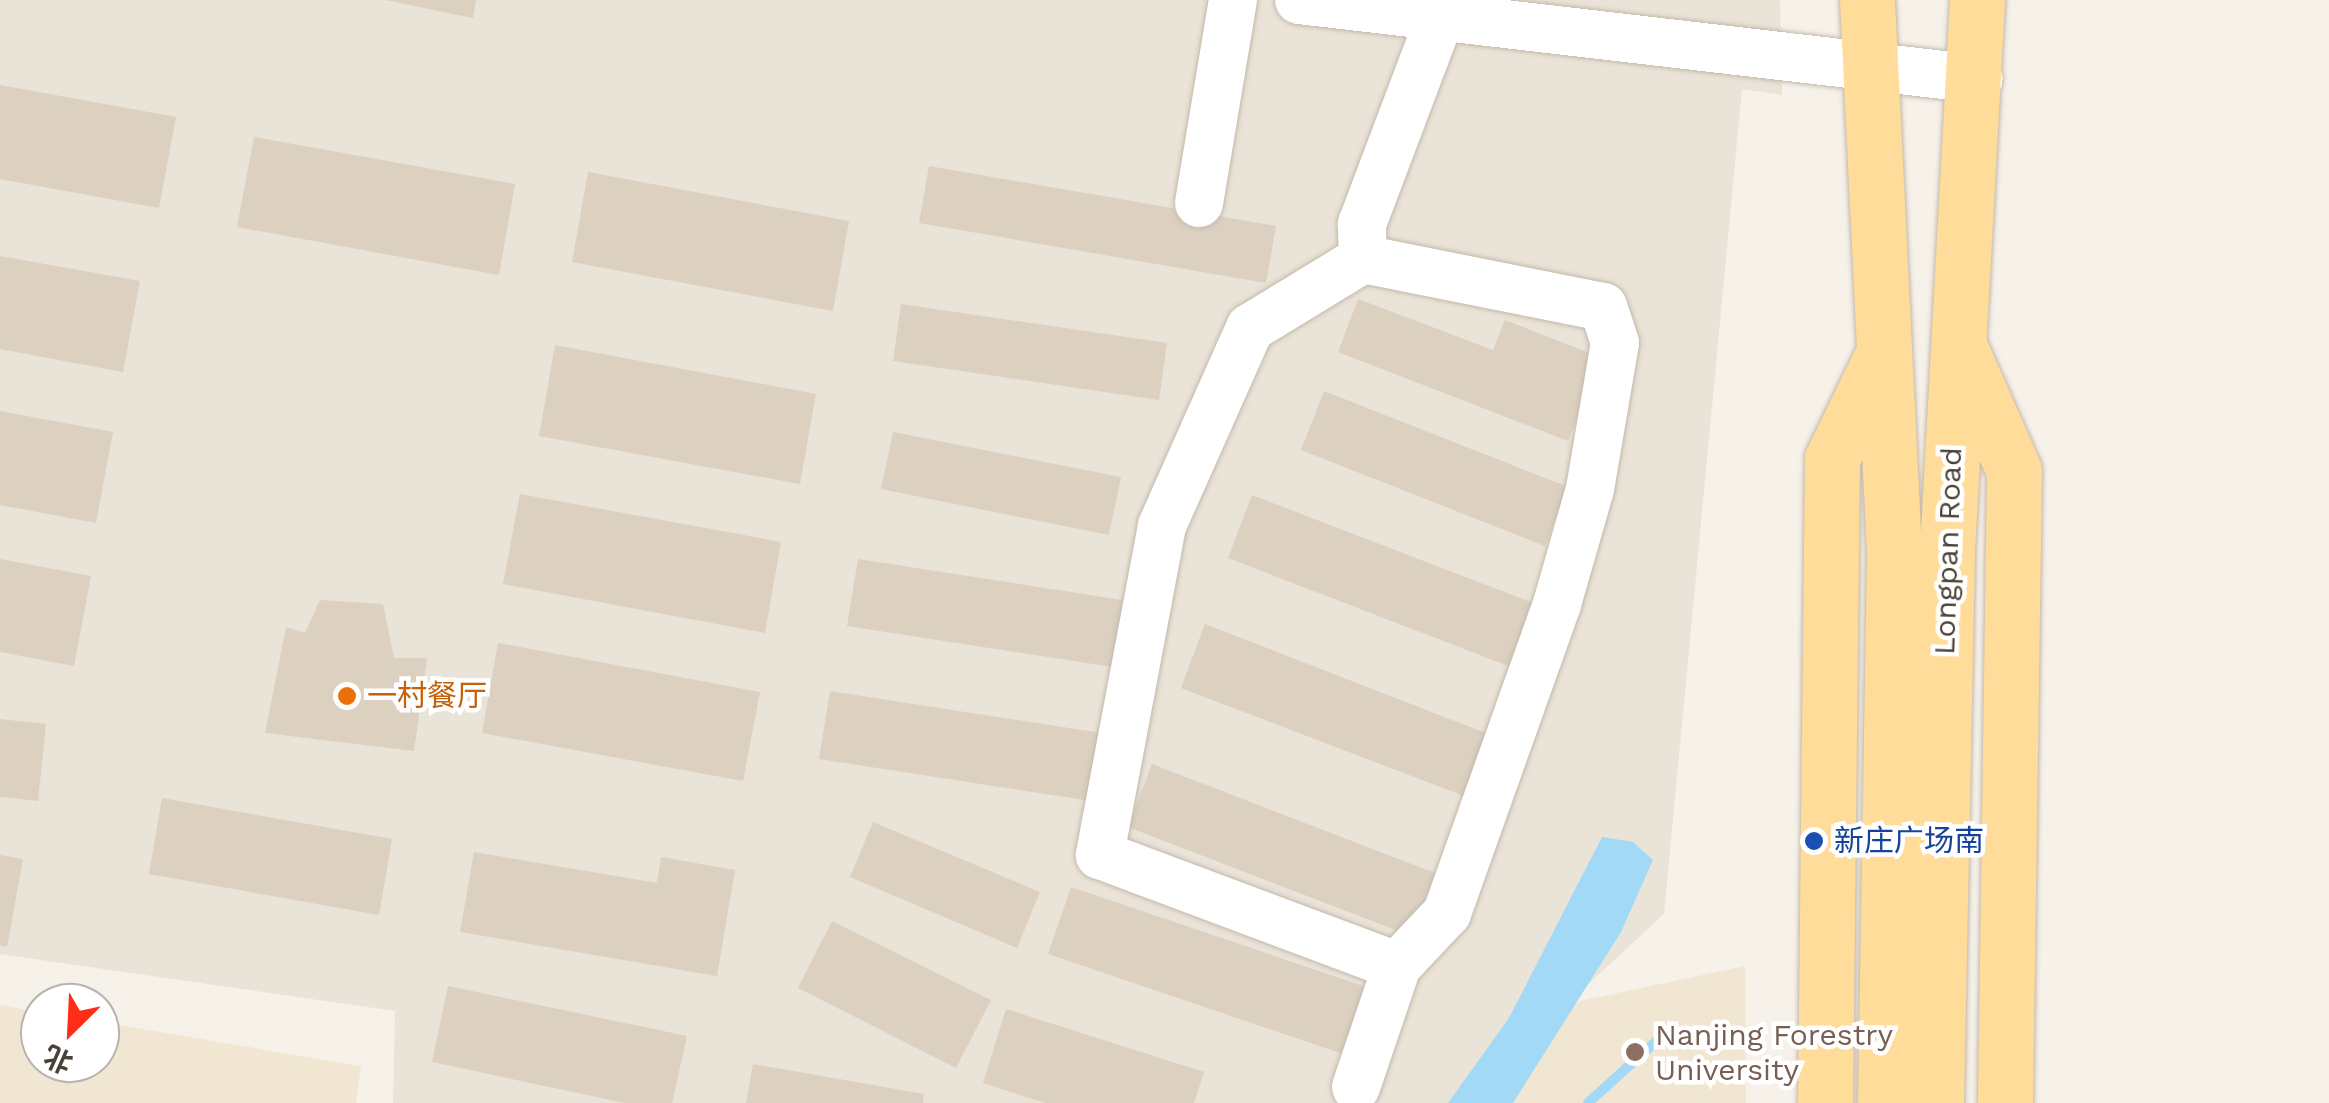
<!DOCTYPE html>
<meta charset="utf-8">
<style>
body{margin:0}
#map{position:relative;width:2329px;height:1103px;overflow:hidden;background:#f6f1e9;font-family:"Work Sans","Noto Sans SC",sans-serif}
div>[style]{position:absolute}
.residential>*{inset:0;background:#eae3d7}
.education>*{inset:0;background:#f0e6d2}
.water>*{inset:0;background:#a1d9f7}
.stream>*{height:10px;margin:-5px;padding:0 5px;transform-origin:5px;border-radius:5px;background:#a1d9f7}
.building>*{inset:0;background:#dcd0c0}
.roads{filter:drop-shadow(0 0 2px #c3b9ab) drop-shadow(0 0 2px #c3b9ab)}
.minor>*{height:48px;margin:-24px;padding:0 24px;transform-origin:24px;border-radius:24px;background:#fff}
.major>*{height:55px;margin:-27.5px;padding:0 27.5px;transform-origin:27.5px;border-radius:27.5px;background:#ffdc99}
.dots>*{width:28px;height:28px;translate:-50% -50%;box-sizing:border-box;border:5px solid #fff;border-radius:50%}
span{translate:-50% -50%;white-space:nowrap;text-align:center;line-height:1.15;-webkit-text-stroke:9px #fff;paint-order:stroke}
.street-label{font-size:30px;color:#4b4237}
.food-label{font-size:30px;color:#c56008}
.left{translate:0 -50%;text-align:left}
.transit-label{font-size:30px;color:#164399}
.education-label{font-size:30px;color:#785e54}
.north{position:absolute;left:20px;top:983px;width:100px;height:100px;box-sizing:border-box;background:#fff;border:2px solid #b7b3af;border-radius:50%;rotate:204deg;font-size:28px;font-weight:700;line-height:40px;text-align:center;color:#4b4237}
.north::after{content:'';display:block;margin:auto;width:35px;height:45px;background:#ff2d17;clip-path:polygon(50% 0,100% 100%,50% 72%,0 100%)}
</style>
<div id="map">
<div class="residential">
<div style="clip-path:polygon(0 0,1780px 0,1782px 95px,1742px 89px,1664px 914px,1460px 1103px,393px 1103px,395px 1011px,0 954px)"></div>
</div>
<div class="education">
<div style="clip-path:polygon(1745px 966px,1746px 1103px,1470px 1103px,1580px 1001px)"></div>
<div style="clip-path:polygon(0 1005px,40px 1012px,40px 1063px,100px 1063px,100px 1022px,361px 1066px,356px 1103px,0 1103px)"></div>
</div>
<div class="water">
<div style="clip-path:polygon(1602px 837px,1633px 842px,1653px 860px,1621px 932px,1513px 1103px,1448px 1103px,1509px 1018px)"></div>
</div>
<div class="stream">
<div style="left:1588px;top:1103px;width:101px;rotate:-42.2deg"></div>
<div style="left:1663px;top:1035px;width:89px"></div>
</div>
<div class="building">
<div style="clip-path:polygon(385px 0,476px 0,473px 18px)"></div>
<div style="clip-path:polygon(0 85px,176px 117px,159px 208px,0 179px)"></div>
<div style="clip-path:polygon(254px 137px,515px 184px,499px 275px,237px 227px)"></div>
<div style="clip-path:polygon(929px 166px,1276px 226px,1266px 283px,919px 223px)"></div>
<div style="clip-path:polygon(588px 172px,849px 221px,833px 311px,572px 262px)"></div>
<div style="clip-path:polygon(0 256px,140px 281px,123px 372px,0 349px)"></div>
<div style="clip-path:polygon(1358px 299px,1493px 350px,1505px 320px,1600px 357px,1568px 441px,1338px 352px)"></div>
<div style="clip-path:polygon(901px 304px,1167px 343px,1159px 400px,893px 361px)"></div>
<div style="clip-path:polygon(555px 345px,816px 394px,800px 484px,539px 436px)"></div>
<div style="clip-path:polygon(1324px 391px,1568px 487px,1545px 546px,1301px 450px)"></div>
<div style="clip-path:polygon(0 411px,113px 432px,96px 523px,0 505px)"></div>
<div style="clip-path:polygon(893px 432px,1121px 477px,1109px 535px,881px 489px)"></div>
<div style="clip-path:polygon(520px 494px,781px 542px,765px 633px,503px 584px)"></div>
<div style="clip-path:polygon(1252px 495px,1536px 604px,1511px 667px,1228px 558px)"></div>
<div style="clip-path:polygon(0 559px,91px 576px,74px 666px,0 652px)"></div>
<div style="clip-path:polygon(858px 559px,1129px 601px,1119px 668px,847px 626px)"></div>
<div style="clip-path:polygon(320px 600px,383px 604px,394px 658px,427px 658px,414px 751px,265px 733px,286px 627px,305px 633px)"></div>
<div style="clip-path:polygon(1205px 624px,1488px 734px,1464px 796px,1181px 688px)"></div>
<div style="clip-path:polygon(498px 643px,760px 692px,743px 781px,482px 733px)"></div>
<div style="clip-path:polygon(830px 691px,1101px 733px,1091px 801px,819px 759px)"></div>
<div style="clip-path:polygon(0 719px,46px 724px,38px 801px,0 797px)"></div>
<div style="clip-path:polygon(1152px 764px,1435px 873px,1411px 936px,1128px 827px)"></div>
<div style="clip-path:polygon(162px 798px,392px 839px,379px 915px,149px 874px)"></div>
<div style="clip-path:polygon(873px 822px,1040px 892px,1017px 948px,850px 877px)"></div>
<div style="clip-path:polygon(474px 852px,657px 883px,661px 857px,735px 870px,717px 976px,460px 932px)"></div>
<div style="clip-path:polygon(0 855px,23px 859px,7px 947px,0 945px)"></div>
<div style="clip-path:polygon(1071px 887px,1372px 989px,1349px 1056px,1048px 954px)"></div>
<div style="clip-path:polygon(832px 921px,991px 1000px,956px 1068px,798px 988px)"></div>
<div style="clip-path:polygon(448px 986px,687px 1036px,672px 1103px,625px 1103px,432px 1062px)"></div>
<div style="clip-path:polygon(1006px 1009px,1204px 1072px,1194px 1103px,1045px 1103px,983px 1083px)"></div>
<div style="clip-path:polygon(753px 1064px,924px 1094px,923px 1103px,746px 1103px)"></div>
</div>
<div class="roads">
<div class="minor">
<div style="left:1299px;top:0;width:684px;rotate:6.64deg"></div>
<div style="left:1199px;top:203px;width:206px;rotate:-80.5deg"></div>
<div style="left:1363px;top:259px;width:132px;rotate:148.6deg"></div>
<div style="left:1250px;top:328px;width:217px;rotate:114deg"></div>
<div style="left:1162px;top:526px;width:335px;rotate:100.7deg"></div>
<div style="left:1100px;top:855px;width:317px;rotate:20.5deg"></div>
<div style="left:1356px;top:1087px;width:128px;rotate:-71.3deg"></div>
<div style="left:1397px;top:966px;width:73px;rotate:-46.7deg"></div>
<div style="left:1447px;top:913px;width:328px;rotate:-70.4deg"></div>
<div style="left:1557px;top:604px;width:120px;rotate:-74deg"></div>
<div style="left:1590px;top:489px;width:148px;rotate:-80.3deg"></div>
<div style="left:1615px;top:343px;width:38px;rotate:-108deg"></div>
<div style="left:1603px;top:307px;width:245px;rotate:-168.7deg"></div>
<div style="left:1363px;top:259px;width:35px;rotate:-92deg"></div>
<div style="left:1362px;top:224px;width:220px;rotate:-69.3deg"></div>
</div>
<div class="major">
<div style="left:1867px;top:0;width:554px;rotate:87.2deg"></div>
<div style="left:1894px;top:553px;width:550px;rotate:90.94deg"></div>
<div style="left:1961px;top:350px;width:132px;rotate:66.3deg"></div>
<div style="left:2014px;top:471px;width:632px;rotate:90.82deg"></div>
<div style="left:1825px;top:1103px;width:644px;rotate:-89.38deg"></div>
<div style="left:1832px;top:459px;width:117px;rotate:-64.1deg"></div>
<div style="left:1936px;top:1103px;width:552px;rotate:-88.86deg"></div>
<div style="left:1947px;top:551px;width:552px;rotate:-86.88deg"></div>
</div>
</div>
<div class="dots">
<div style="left:347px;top:696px;background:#e8710a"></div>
<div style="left:1814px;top:841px;background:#1a4fb4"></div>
<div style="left:1635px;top:1052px;background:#8d6e63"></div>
</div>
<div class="street-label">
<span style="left:1948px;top:551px;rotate:-88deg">Longpan Road</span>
</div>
<div class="food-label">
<span class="left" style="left:367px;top:696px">一村餐厅</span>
</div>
<div class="transit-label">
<span class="left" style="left:1834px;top:841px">新庄广场南</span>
</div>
<div class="education-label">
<span class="left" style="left:1655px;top:1052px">Nanjing Forestry<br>University</span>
</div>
<div class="north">北</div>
</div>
